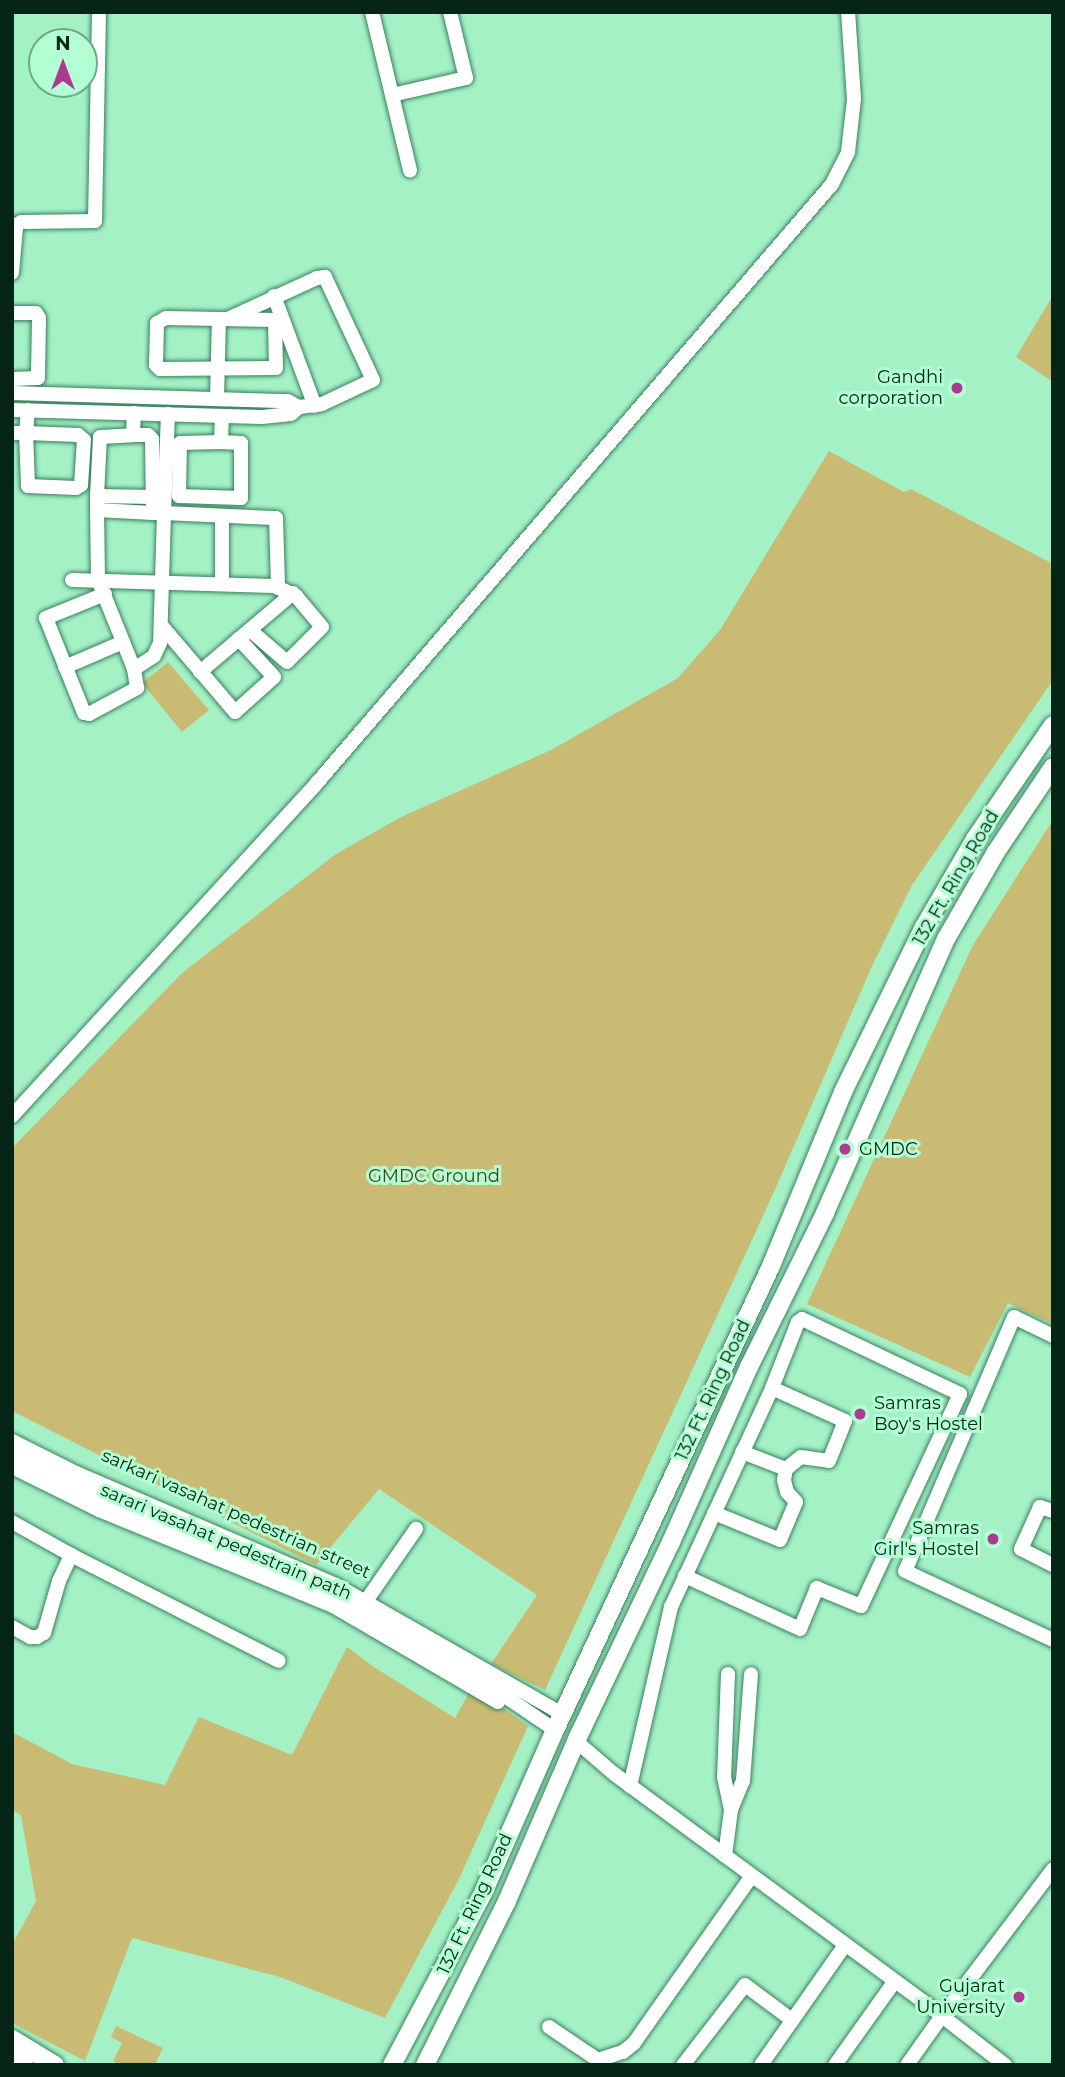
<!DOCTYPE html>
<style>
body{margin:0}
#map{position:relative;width:1065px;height:2077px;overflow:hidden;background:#a5f1c6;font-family:Montserrat,sans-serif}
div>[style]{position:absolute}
.green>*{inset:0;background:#c9bb73}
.roads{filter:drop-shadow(0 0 2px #37825c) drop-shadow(0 0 2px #37825c)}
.minor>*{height:14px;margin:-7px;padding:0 7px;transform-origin:7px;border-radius:7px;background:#fff}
.major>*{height:18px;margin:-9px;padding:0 9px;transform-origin:9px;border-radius:9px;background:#fff}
.dots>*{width:19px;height:19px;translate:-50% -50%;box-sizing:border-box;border:4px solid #b2ffd3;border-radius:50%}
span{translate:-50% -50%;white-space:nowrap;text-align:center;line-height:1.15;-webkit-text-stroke:6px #b2ffd3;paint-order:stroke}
.poi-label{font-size:18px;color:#052516}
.right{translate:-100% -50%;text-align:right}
.left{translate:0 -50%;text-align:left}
.street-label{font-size:18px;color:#052516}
.park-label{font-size:18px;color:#48411b}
.frame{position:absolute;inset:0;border:14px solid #052516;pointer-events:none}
.north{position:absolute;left:28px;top:28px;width:70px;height:70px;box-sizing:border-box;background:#b2ffd3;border:2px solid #6da887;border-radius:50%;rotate:0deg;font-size:19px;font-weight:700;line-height:28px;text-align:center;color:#052516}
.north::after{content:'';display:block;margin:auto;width:24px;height:32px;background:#ad3991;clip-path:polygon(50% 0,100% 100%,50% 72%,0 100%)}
</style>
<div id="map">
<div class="green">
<div style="clip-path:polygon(1053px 295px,1053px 382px,1016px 357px)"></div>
<div style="clip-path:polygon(829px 451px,904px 492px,911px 489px,1053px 564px,1053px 680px,912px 885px,872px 966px,774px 1192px,545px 1690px,491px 1664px,537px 1595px,379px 1489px,316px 1565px,12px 1411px,12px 1148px,182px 973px,336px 854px,399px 818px,551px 750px,678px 678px,720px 630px)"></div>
<div style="clip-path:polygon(168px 662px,209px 710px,182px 732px,142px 683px)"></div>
<div style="clip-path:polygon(1053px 820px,1053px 1324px,1008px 1303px,970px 1377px,807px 1304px,973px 945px)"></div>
<div style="clip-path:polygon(347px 1647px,374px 1667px,455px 1718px,473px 1686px,528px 1726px,459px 1879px,385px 2018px,280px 1977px,132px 1938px,85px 2061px,12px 2023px,12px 1945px,36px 1901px,21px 1815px,12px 1810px,12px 1732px,72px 1764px,165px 1785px,199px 1717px,292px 1755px)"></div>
<div style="clip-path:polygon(116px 2026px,163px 2048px,155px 2065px,121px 2065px,113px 2061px,122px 2043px,111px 2037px)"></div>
</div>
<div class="roads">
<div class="minor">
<div style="left:372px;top:12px;width:163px;rotate:76.5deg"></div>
<div style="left:392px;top:95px;width:76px;rotate:-12.9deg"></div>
<div style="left:466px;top:78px;width:68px;rotate:-103.6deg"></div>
<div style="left:21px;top:222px;width:74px;rotate:-0.8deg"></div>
<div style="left:95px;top:221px;width:209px;rotate:-88.9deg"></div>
<div style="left:12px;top:224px;width:6px;rotate:45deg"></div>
<div style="left:16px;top:228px;width:45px;rotate:95.1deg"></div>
<div style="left:274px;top:296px;width:117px;rotate:69.6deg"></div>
<div style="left:12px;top:313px;width:24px"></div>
<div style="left:36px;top:313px;width:6px;rotate:59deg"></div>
<div style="left:39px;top:318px;width:60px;rotate:91deg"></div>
<div style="left:38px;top:378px;width:26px;rotate:178deg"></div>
<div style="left:166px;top:318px;width:109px;rotate:1.1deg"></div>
<div style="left:275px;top:320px;width:48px;rotate:88.8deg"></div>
<div style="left:276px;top:368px;width:116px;rotate:179.5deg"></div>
<div style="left:160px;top:369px;width:6px;rotate:-135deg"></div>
<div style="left:156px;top:365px;width:42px;rotate:-88.6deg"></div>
<div style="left:157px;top:323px;width:10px;rotate:-29deg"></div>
<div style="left:12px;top:393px;width:276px;rotate:1.7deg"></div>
<div style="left:288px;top:401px;width:13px;rotate:29deg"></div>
<div style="left:299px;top:407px;width:23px;rotate:-7deg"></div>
<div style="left:322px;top:404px;width:56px;rotate:-25.2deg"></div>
<div style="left:373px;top:380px;width:114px;rotate:-115deg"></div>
<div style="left:325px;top:277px;width:8px;rotate:173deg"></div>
<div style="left:317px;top:278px;width:98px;rotate:155.3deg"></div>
<div style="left:217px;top:399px;width:80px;rotate:-88.6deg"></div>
<div style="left:12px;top:410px;width:250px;rotate:1.6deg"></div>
<div style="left:262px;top:417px;width:29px;rotate:-6deg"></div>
<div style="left:291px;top:414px;width:11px;rotate:-41deg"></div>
<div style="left:134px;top:413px;width:22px;rotate:93deg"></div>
<div style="left:133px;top:435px;width:15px"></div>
<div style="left:148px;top:435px;width:6px;rotate:45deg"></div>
<div style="left:152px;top:439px;width:74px;rotate:89.2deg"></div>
<div style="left:168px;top:414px;width:99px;rotate:92.3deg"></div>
<div style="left:164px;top:513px;width:68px;rotate:91.7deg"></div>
<div style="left:162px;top:581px;width:62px;rotate:91.8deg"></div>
<div style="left:160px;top:643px;width:14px;rotate:115deg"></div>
<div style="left:154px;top:656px;width:24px;rotate:147deg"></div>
<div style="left:134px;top:669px;width:96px;rotate:-112deg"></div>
<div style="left:98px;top:580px;width:70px;rotate:-90.8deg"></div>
<div style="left:97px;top:510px;width:56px;rotate:3.1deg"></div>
<div style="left:153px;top:513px;width:11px"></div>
<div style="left:164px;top:513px;width:109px;rotate:2.6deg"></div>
<div style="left:273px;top:518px;width:3px"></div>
<div style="left:276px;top:518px;width:69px;rotate:88.3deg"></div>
<div style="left:12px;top:433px;width:14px"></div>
<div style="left:26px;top:433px;width:53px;rotate:87.8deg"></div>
<div style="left:28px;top:486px;width:48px;rotate:2.4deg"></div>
<div style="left:76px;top:488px;width:6px;rotate:-31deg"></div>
<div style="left:81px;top:485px;width:45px;rotate:-86.2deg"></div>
<div style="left:84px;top:440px;width:8px;rotate:-140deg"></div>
<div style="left:78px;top:435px;width:52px;rotate:-177.8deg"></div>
<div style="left:26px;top:433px;width:23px;rotate:-85deg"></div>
<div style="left:221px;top:442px;width:41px;rotate:178.6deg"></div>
<div style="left:180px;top:443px;width:53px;rotate:91.1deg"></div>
<div style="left:179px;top:496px;width:62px;rotate:1.8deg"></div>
<div style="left:241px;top:498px;width:55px;rotate:-90deg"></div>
<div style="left:241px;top:443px;width:20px;rotate:-177deg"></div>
<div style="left:221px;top:442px;width:26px;rotate:-88deg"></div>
<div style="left:97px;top:496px;width:59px;rotate:-87.1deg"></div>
<div style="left:100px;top:437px;width:33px;rotate:-3deg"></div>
<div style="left:97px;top:505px;width:9px;rotate:-90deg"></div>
<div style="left:97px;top:496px;width:56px;rotate:1deg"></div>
<div style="left:72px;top:580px;width:202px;rotate:1.7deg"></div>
<div style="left:274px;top:586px;width:24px;rotate:24deg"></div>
<div style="left:296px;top:596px;width:40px;rotate:50deg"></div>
<div style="left:322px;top:627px;width:49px;rotate:135deg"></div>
<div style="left:287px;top:662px;width:49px;rotate:-139.1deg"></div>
<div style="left:222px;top:584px;width:68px;rotate:-90deg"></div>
<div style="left:105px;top:594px;width:64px;rotate:157.9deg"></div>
<div style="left:46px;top:618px;width:102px;rotate:68.2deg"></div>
<div style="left:84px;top:713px;width:5px;rotate:11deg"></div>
<div style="left:89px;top:714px;width:55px;rotate:-28.4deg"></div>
<div style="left:137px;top:688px;width:19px;rotate:-99deg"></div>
<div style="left:161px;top:625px;width:114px;rotate:49.6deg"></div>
<div style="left:235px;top:712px;width:52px;rotate:-41.9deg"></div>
<div style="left:274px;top:677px;width:52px;rotate:-132.6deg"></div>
<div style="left:65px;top:667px;width:63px;rotate:-23.3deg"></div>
<div style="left:200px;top:672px;width:122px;rotate:-40.3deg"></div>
<div style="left:12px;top:1116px;width:450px;rotate:-47.5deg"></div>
<div style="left:316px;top:784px;width:791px;rotate:-49.3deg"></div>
<div style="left:832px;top:184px;width:36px;rotate:-63deg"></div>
<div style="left:848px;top:152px;width:53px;rotate:-83.5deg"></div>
<div style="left:854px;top:99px;width:87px;rotate:-93.9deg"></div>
<div style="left:1053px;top:1336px;width:43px;rotate:-154deg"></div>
<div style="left:1014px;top:1317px;width:276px;rotate:113.2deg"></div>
<div style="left:905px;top:1571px;width:163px;rotate:25deg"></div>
<div style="left:12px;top:1441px;width:72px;rotate:26.6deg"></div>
<div style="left:76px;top:1473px;width:283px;rotate:23.3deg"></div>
<div style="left:336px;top:1585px;width:260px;rotate:29.7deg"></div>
<div style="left:742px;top:1452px;width:47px;rotate:21.1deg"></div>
<div style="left:12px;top:1454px;width:119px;rotate:25.9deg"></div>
<div style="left:119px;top:1506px;width:239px;rotate:22.6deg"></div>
<div style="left:340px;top:1598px;width:170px;rotate:30.3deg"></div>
<div style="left:487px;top:1684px;width:82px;rotate:34.1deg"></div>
<div style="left:12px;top:1467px;width:97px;rotate:26.3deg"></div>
<div style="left:99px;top:1510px;width:253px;rotate:22.3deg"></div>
<div style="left:333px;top:1606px;width:191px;rotate:30.2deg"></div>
<div style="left:1053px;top:1511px;width:14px;rotate:-163deg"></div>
<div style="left:1040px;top:1507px;width:46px;rotate:114.3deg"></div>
<div style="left:1021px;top:1549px;width:36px;rotate:27deg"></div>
<div style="left:714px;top:1513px;width:71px;rotate:22.2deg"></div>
<div style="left:780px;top:1540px;width:41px;rotate:-67.2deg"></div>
<div style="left:796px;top:1502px;width:13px;rotate:-132deg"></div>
<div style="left:787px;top:1492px;width:12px;rotate:-104deg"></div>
<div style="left:784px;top:1480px;width:11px;rotate:-80deg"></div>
<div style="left:786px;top:1469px;width:19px;rotate:-39deg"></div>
<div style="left:801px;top:1457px;width:28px;rotate:8deg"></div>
<div style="left:829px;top:1461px;width:43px;rotate:-68.2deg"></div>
<div style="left:845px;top:1421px;width:80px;rotate:-155.7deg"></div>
<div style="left:12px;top:1522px;width:68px;rotate:29.2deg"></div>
<div style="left:366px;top:1601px;width:88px;rotate:-55.2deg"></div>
<div style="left:12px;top:1627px;width:21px;rotate:29deg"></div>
<div style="left:30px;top:1637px;width:7px"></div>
<div style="left:37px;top:1637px;width:8px;rotate:-30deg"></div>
<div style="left:44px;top:1633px;width:54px;rotate:-73.9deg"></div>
<div style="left:59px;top:1581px;width:29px;rotate:-65deg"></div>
<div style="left:71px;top:1555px;width:233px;rotate:27deg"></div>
<div style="left:728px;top:1674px;width:103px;rotate:92.2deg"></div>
<div style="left:724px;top:1777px;width:34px;rotate:78deg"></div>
<div style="left:577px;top:1742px;width:48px;rotate:40.7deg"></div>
<div style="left:613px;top:1773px;width:409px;rotate:36.4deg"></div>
<div style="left:942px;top:2016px;width:184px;rotate:-52.9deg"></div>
<div style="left:630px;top:1786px;width:184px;rotate:-77.1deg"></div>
<div style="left:671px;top:1607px;width:241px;rotate:-65.2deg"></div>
<div style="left:772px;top:1388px;width:71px;rotate:-68.5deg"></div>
<div style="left:798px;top:1322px;width:5px;rotate:-37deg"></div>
<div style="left:802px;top:1319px;width:175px;rotate:25.4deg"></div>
<div style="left:960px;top:1394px;width:234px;rotate:115deg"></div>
<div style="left:861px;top:1606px;width:48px;rotate:-157.8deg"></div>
<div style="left:817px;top:1588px;width:44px;rotate:112.5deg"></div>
<div style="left:800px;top:1629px;width:127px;rotate:-155.3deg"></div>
<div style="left:725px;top:1856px;width:46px;rotate:-82.6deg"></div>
<div style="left:731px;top:1810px;width:31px;rotate:-68deg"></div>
<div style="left:743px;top:1781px;width:107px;rotate:-85.7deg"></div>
<div style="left:549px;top:2027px;width:59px;rotate:34deg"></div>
<div style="left:598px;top:2060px;width:26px;rotate:-18deg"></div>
<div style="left:623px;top:2052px;width:14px;rotate:-39deg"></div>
<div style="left:634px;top:2043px;width:204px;rotate:-54.8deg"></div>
<div style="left:683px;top:2065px;width:101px;rotate:-52.2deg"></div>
<div style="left:745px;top:1985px;width:59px;rotate:36.7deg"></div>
<div style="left:761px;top:2065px;width:146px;rotate:-55deg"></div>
<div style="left:835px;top:2065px;width:103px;rotate:-54.5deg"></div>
<div style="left:907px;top:2065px;width:60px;rotate:-54.5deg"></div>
<div style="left:942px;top:2016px;width:80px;rotate:37.9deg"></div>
</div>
<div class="major">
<div style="left:12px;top:2039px;width:50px;rotate:31.2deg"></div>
<div style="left:12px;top:2058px;width:14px;rotate:30deg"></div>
<div style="left:392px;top:2065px;width:197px;rotate:-62.1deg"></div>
<div style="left:484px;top:1891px;width:176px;rotate:-66.2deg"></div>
<div style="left:555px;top:1730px;width:512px;rotate:-65.04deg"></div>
<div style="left:771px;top:1266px;width:188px;rotate:-67.5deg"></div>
<div style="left:843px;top:1092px;width:184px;rotate:-63.9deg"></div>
<div style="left:924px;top:927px;width:102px;rotate:-59.9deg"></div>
<div style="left:975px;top:839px;width:138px;rotate:-55.6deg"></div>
<div style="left:425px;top:2065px;width:183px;rotate:-63.4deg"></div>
<div style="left:507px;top:1901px;width:179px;rotate:-66.6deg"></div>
<div style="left:578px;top:1737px;width:216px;rotate:-64.5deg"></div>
<div style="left:671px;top:1542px;width:192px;rotate:-66deg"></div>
<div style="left:749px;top:1367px;width:172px;rotate:-63.7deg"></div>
<div style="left:825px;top:1213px;width:300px;rotate:-66.2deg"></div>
<div style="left:946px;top:939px;width:100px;rotate:-60.1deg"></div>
<div style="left:996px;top:852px;width:102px;rotate:-56.2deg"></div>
</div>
</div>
<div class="dots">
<div style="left:957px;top:388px;background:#ad3991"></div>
<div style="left:845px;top:1149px;background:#ad3991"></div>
<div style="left:860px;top:1414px;background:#ad3991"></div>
<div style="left:993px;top:1539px;background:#ad3991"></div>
<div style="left:1019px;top:1997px;background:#ad3991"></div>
</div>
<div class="poi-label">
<span class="right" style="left:943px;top:388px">Gandhi<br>corporation</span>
<span class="left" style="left:859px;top:1149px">GMDC</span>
<span class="left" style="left:874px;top:1414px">Samras<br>Boy's Hostel</span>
<span class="right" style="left:979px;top:1539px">Samras<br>Girl's Hostel</span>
<span class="right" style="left:1005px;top:1997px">Gujarat<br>University</span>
</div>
<div class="street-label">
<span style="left:956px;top:878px;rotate:-60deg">132 Ft. Ring Road</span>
<span style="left:713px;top:1390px;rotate:-65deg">132 Ft. Ring Road</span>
<span style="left:236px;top:1514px;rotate:24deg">sarkari vasahat pedestrian street</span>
<span style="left:226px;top:1542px;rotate:23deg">sarari vasahat pedestrain path</span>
<span style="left:475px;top:1904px;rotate:-65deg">132 Ft. Ring Road</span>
</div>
<div class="park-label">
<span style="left:434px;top:1176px">GMDC Ground</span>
</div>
<div class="frame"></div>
<div class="north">N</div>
</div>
